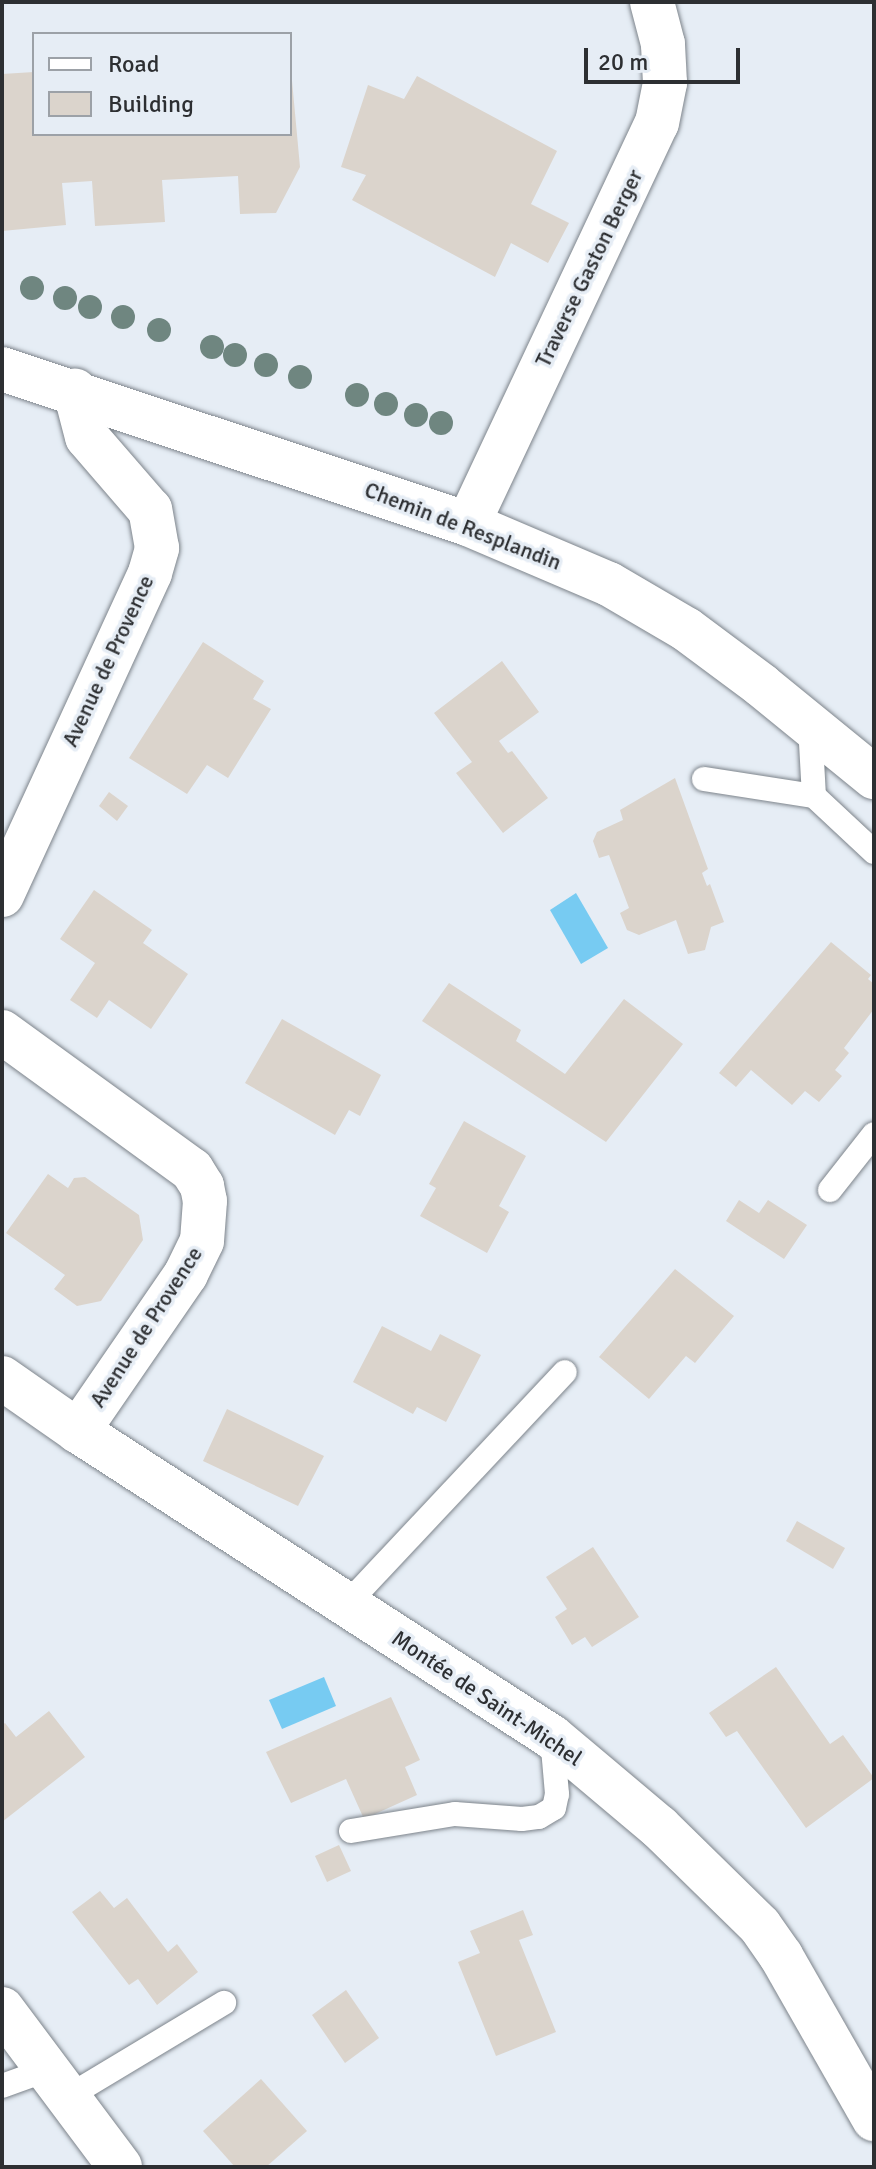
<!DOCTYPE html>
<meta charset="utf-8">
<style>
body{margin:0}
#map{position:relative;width:876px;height:2169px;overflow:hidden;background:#e6edf5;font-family:Signika,sans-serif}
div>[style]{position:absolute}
.water>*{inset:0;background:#77cbf2}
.building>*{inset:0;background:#dbd4cc}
.roads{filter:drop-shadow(0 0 2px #7d848b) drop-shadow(0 0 2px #7d848b)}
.service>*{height:24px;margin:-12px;padding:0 12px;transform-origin:12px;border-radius:12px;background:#fff}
.minor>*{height:44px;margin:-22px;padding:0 22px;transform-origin:22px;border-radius:22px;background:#fff}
.tertiary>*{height:44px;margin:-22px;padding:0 22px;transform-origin:22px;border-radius:22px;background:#fff}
.trees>*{width:24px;height:24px;margin:-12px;border-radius:50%;background:#6f8680}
span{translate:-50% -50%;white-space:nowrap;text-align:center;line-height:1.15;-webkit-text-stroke:7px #e6edf5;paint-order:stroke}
.street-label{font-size:22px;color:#2d2f32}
.frame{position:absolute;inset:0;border:4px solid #2d2f32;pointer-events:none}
.legend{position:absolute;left:32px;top:32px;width:260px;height:104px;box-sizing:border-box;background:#e6edf5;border:2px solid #9ca1a7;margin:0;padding:10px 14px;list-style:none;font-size:24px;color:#2d2f32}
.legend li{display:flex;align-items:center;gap:16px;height:40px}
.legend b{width:40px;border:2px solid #9ca1a7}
.scale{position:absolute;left:584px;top:48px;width:156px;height:36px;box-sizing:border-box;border:4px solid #2d2f32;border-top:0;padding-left:10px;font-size:24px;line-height:28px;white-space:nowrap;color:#2d2f32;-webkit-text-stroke:6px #e6edf5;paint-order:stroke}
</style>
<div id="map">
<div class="water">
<div style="clip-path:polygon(576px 893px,608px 948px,581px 964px,550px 910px)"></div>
<div style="clip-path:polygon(324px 1677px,336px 1706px,282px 1729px,269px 1700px)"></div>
</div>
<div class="building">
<div style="clip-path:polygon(290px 59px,300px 167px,276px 213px,240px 214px,238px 176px,162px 180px,165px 222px,95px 226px,92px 181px,62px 183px,66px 225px,2px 231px,2px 74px,34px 72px,34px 134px,290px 134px)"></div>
<div style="clip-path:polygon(417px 76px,557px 151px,531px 204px,569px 223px,548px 263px,511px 243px,495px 277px,352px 200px,366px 175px,341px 167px,368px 85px,404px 99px)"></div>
<div style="clip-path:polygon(203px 642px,264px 681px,253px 699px,271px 709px,228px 778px,207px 765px,187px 794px,129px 758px)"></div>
<div style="clip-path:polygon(502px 661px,539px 712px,499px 741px,508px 753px,512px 751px,548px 798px,503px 833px,456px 773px,472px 762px,434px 713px)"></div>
<div style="clip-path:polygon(675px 778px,708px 869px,702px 873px,707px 886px,710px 884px,724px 922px,711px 927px,705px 950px,688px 954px,676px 920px,639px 935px,627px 930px,620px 913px,629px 908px,609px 855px,599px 858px,593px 841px,597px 832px,623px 820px,620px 810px)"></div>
<div style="clip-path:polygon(109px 792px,128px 806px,117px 821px,99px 806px)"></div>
<div style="clip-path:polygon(94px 890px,152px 930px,143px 943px,188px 974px,151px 1029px,109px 1000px,97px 1018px,70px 1000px,95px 963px,60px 939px)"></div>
<div style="clip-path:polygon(831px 942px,871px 975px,868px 979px,874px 984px,874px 1009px,844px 1048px,849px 1053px,835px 1070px,842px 1076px,819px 1102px,805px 1091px,792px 1105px,751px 1070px,736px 1087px,719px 1073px)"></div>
<div style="clip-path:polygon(449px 983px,521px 1030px,516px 1041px,565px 1074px,624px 999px,683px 1044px,606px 1142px,422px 1021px)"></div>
<div style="clip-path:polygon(282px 1019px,381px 1075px,360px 1116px,349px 1110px,335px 1135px,245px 1083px)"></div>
<div style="clip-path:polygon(464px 1121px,526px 1156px,499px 1206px,509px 1212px,487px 1253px,420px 1216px,436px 1188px,429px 1184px)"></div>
<div style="clip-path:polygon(48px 1174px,68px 1188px,74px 1178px,85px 1177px,139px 1215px,143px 1240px,101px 1301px,77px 1306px,54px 1289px,65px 1275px,6px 1233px)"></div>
<div style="clip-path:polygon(739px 1200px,759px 1213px,768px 1200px,807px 1225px,784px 1259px,726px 1221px)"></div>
<div style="clip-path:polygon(675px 1269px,734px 1316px,695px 1363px,686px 1356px,649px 1399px,599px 1357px)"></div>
<div style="clip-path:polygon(382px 1326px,431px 1351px,440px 1334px,481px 1355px,446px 1422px,417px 1407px,413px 1414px,353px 1382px)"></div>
<div style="clip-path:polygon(227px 1409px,324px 1456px,298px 1506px,203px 1461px)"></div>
<div style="clip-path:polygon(797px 1521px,845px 1548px,833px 1569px,786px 1541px)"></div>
<div style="clip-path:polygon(593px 1547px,639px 1617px,592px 1647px,585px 1637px,572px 1645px,555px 1617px,567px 1609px,546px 1577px)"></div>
<div style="clip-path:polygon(776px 1667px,830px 1744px,843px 1735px,874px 1778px,806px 1828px,737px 1731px,726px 1737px,709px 1713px)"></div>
<div style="clip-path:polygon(391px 1697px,420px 1760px,405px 1767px,417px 1795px,364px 1819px,346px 1779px,291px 1803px,266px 1752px)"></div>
<div style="clip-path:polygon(49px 1711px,85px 1757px,2px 1822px,2px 1725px,5px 1723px,16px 1737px)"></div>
<div style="clip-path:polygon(339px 1845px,351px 1871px,327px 1882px,315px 1856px)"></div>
<div style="clip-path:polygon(100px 1891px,114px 1908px,127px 1898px,168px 1952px,177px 1944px,198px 1972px,157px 2005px,138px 1979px,129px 1985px,72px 1912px)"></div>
<div style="clip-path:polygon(523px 1910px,533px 1935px,519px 1940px,556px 2032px,496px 2056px,458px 1962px,480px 1953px,470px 1931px)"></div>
<div style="clip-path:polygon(346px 1990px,379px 2038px,345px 2063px,312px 2015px)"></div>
<div style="clip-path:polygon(261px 2079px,307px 2131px,266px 2167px,235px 2167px,203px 2131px)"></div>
</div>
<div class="roads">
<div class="service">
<div style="left:810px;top:725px;width:71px;rotate:86.8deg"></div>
<div style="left:814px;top:796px;width:82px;rotate:43deg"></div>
<div style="left:704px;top:779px;width:111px;rotate:8.8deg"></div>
<div style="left:830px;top:1190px;width:71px;rotate:-51.8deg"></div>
<div style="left:347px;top:1604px;width:318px;rotate:-46.8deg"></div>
<div style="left:351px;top:1831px;width:105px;rotate:-9.3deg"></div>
<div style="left:455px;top:1814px;width:67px;rotate:4.3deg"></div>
<div style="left:522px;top:1819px;width:17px;rotate:-7deg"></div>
<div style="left:539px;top:1817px;width:17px;rotate:-31deg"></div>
<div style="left:554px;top:1808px;width:14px;rotate:-78deg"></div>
<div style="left:557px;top:1794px;width:57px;rotate:-95deg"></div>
<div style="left:2px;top:2086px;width:50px;rotate:-19.9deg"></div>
<div style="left:69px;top:2096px;width:181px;rotate:-31deg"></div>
</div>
<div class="minor">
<div style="left:468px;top:524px;width:443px;rotate:-64.8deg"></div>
<div style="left:657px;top:123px;width:41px;rotate:-78.7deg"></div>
<div style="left:665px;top:83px;width:39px;rotate:-93deg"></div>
<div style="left:663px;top:44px;width:43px;rotate:-104.7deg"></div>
<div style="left:2px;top:895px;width:354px;rotate:-65.3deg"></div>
<div style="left:150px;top:573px;width:26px;rotate:-74deg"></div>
<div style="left:157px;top:548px;width:39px;rotate:-100deg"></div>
<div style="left:150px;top:510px;width:96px;rotate:-130.8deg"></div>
<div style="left:87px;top:437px;width:48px;rotate:-104.6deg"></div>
<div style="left:2px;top:1032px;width:235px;rotate:36deg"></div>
<div style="left:192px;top:1170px;width:19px;rotate:58deg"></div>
<div style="left:202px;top:1186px;width:15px;rotate:79deg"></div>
<div style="left:205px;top:1201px;width:40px;rotate:94.3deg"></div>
<div style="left:202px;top:1241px;width:37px;rotate:116deg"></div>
<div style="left:186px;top:1274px;width:191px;rotate:124.5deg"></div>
<div style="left:2px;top:1378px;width:93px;rotate:34.9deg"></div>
<div style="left:78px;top:1431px;width:564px;rotate:32.85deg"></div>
<div style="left:552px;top:1737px;width:140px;rotate:40.1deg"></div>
<div style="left:659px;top:1827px;width:141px;rotate:44.4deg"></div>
<div style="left:760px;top:1926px;width:37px;rotate:55deg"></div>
<div style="left:781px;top:1956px;width:188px;rotate:60.3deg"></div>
<div style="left:2px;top:2009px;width:197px;rotate:53.2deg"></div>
</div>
<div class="tertiary">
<div style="left:2px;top:369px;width:491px;rotate:18.4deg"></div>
<div style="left:468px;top:524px;width:153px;rotate:23.1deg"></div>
<div style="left:609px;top:584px;width:89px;rotate:30.3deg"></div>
<div style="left:686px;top:629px;width:94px;rotate:36.7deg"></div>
<div style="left:761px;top:685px;width:146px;rotate:39.2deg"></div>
</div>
</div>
<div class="trees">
<div style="left:32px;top:288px"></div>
<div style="left:65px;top:298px"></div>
<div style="left:90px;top:307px"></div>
<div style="left:123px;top:317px"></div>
<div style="left:159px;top:330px"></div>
<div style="left:212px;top:347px"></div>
<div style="left:235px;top:355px"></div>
<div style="left:266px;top:365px"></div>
<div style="left:300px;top:377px"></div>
<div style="left:357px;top:395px"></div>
<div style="left:386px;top:404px"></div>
<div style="left:416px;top:415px"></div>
<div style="left:441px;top:423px"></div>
</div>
<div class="street-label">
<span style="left:589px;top:268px;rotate:-64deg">Traverse Gaston Berger</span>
<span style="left:463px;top:526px;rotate:21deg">Chemin de Resplandin</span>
<span style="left:108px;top:661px;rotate:-65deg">Avenue de Provence</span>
<span style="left:146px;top:1327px;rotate:-57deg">Avenue de Provence</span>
<span style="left:487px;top:1698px;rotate:34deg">Montée de Saint-Michel</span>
</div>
<div class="frame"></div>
<ul class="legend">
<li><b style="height:10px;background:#fff"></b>Road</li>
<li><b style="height:22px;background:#dbd4cc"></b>Building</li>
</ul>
<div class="scale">20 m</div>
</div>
